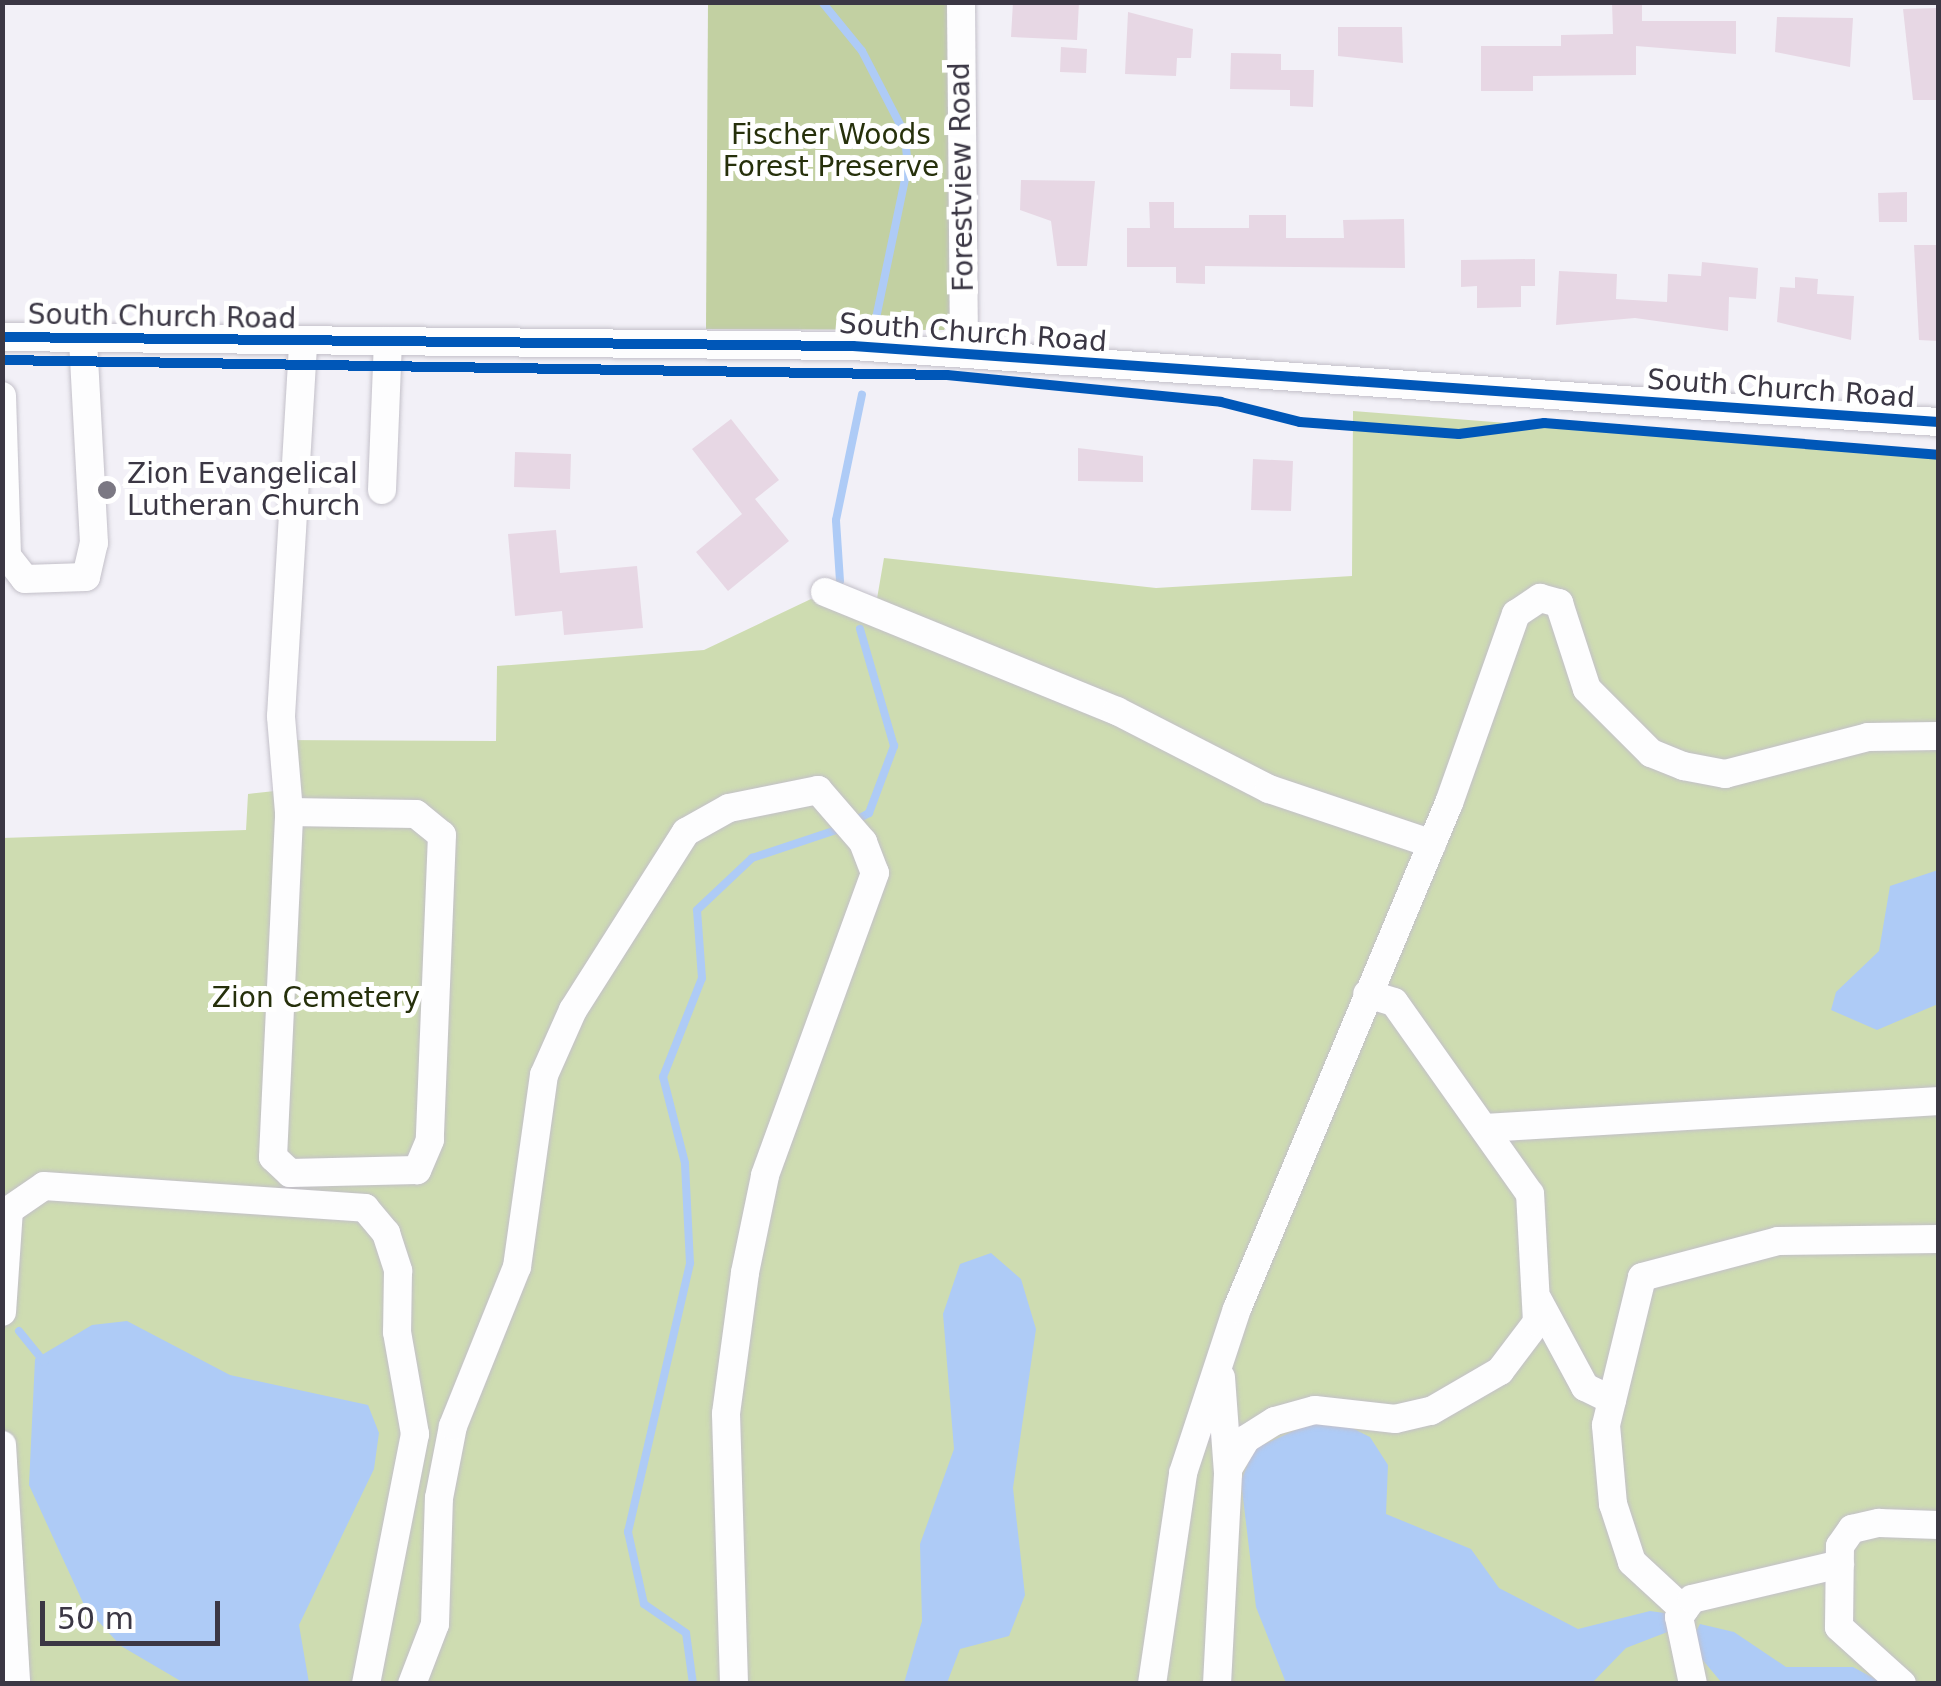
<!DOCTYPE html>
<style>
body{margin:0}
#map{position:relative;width:1941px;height:1686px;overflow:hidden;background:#f2f0f7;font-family:"DejaVu Sans",sans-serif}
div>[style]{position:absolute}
.green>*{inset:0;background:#cedcb1}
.forest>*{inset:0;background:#c2d0a2}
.water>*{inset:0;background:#aecbf6}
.stream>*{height:8px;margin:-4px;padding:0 4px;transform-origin:4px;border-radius:4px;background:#aecbf6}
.building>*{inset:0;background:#e7d7e4}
.roads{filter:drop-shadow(0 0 2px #c3c0c9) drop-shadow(0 0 2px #c3c0c9)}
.minor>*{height:28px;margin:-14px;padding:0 14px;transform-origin:14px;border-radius:14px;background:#fdfdfe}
.cycleway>*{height:10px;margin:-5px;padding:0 5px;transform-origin:5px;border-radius:5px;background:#0057b8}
.dots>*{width:28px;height:28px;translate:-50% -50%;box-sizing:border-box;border:5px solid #fff;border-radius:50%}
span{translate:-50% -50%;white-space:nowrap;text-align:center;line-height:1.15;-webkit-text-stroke:10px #fff;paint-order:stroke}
.park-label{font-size:28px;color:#26300b}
.street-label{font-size:28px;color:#3b3744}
.poi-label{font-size:28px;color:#3b3744}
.left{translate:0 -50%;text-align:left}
.frame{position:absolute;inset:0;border:5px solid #3b3744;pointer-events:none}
.scale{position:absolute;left:40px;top:1601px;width:180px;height:45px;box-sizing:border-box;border:5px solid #3b3744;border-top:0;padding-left:12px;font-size:30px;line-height:35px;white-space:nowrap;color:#3b3744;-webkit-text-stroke:8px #fff;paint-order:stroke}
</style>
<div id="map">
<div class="green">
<div style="clip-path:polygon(1353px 411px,1938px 457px,1938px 1683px,3px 1683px,2px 838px,246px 830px,248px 794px,275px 791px,272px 740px,496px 741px,497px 666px,704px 650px,811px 599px,873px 622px,884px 558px,1156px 588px,1352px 576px)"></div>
</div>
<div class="forest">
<div style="clip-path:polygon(708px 3px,954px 3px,953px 316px,944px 330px,706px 329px)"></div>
</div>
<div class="water">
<div style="clip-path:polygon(1938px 870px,1938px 1004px,1877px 1030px,1831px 1010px,1836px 992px,1879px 951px,1890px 886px)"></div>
<div style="clip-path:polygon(991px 1253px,1021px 1279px,1036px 1329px,1013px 1488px,1025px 1595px,1009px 1636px,960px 1649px,947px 1683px,904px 1683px,922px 1621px,920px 1544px,954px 1449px,943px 1314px,960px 1264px)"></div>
<div style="clip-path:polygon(127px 1321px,230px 1375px,368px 1405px,379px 1433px,374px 1469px,299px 1625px,309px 1683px,184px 1683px,121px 1646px,85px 1607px,29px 1485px,35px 1359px,92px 1325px)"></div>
<div style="clip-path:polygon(1311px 1423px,1344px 1424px,1370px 1437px,1388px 1465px,1386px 1514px,1471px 1549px,1499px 1588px,1578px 1629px,1650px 1611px,1672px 1614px,1670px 1631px,1626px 1648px,1592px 1683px,1286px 1683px,1256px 1607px,1241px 1481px,1254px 1449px)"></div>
<div style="clip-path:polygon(1700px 1624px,1734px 1632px,1786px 1667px,1853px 1667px,1883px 1683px,1722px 1683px,1689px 1644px)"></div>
</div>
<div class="stream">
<div style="left:822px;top:2px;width:63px;rotate:50.8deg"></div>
<div style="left:862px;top:51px;width:91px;rotate:62.6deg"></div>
<div style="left:904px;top:132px;width:33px;rotate:83deg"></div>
<div style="left:908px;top:165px;width:161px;rotate:101.8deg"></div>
<div style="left:840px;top:581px;width:61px;rotate:-93.8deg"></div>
<div style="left:836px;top:520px;width:128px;rotate:-78.3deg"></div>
<div style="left:854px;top:821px;width:17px;rotate:-28deg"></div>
<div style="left:869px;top:813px;width:72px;rotate:-69.5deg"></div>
<div style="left:894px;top:746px;width:122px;rotate:-106.2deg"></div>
<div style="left:19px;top:1331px;width:40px;rotate:51deg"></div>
<div style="left:693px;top:1684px;width:51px;rotate:-97.8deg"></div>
<div style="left:686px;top:1633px;width:51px;rotate:-145.4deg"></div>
<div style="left:644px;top:1604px;width:74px;rotate:-102.5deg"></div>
<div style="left:628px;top:1532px;width:276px;rotate:-77deg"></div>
<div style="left:690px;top:1263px;width:100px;rotate:-92.9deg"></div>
<div style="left:685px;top:1163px;width:89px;rotate:-104.3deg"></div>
<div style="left:663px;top:1077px;width:106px;rotate:-68.5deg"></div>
<div style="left:702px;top:978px;width:68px;rotate:-94.2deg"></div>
<div style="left:697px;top:910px;width:76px;rotate:-43.4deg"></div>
<div style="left:752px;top:858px;width:95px;rotate:-18.4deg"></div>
</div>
<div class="building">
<div style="clip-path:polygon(1013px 2px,1079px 2px,1077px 40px,1011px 37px)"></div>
<div style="clip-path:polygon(1612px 2px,1642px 2px,1642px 21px,1736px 21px,1736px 54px,1636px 46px,1636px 75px,1533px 76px,1533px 91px,1481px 91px,1481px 46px,1561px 46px,1561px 35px,1613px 34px)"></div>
<div style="clip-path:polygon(1938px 8px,1938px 100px,1913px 100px,1903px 9px)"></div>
<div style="clip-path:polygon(1128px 12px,1193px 29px,1191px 58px,1177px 58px,1176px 76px,1125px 74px)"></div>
<div style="clip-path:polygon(1777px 17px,1853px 18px,1850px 67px,1775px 52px)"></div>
<div style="clip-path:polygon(1338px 27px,1402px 27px,1403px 63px,1338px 56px)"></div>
<div style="clip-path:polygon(1061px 47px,1087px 49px,1086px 73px,1060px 72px)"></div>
<div style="clip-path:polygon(1231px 53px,1281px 54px,1281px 70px,1314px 70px,1313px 107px,1290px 106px,1290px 90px,1230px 89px)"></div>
<div style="clip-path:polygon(1021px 180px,1095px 181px,1087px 266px,1057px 266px,1051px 221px,1020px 210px)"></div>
<div style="clip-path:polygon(1907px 192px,1907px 222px,1879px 222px,1878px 193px)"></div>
<div style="clip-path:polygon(1149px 202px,1174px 202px,1174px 228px,1249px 228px,1249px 215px,1286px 215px,1286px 238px,1344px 238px,1343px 220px,1404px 219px,1405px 268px,1205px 266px,1205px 284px,1176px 283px,1176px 267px,1127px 267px,1127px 228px,1150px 228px)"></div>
<div style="clip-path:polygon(1914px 245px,1938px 245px,1938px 341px,1919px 340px)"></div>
<div style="clip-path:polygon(1535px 259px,1535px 286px,1521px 286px,1521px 307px,1477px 308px,1477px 286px,1461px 287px,1461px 260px)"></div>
<div style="clip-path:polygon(1702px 262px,1758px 268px,1756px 299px,1729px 297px,1728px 331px,1635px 318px,1556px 325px,1559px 271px,1617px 274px,1616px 299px,1667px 302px,1668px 274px,1701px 276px)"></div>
<div style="clip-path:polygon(1795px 277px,1818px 279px,1817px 294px,1854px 296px,1851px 340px,1777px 322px,1780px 287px,1795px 288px)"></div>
<div style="clip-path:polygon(731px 419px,779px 480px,755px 499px,789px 541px,728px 591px,696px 552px,742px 514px,692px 449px)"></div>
<div style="clip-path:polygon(1078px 448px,1143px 456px,1143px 482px,1078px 481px)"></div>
<div style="clip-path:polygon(515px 452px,571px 454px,570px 489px,514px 487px)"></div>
<div style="clip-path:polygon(1253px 459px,1293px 461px,1291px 511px,1251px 510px)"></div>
<div style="clip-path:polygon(556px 530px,560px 573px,637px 566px,643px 628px,564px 635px,562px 611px,515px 616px,508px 534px)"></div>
</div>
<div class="roads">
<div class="minor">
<div style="left:961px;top:2px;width:350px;rotate:89.5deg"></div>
<div style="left:2px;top:337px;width:851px;rotate:0.61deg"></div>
<div style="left:853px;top:346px;width:1088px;rotate:4.01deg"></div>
<div style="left:2px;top:396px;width:160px;rotate:88.2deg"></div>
<div style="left:7px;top:556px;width:29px;rotate:52deg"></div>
<div style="left:25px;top:579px;width:61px;rotate:-1.9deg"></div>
<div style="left:86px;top:577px;width:35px;rotate:-77deg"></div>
<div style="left:94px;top:543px;width:205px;rotate:-93.1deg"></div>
<div style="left:382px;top:490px;width:149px;rotate:-87.7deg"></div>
<div style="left:825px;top:592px;width:315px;rotate:22.2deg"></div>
<div style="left:1117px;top:711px;width:171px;rotate:27.2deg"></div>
<div style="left:1269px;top:789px;width:172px;rotate:18.6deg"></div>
<div style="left:289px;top:812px;width:127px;rotate:0.9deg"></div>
<div style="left:416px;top:814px;width:33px;rotate:39deg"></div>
<div style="left:442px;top:835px;width:305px;rotate:92.3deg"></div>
<div style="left:430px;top:1140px;width:33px;rotate:113deg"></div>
<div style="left:417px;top:1170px;width:127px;rotate:178.6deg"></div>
<div style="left:290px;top:1173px;width:23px;rotate:-137deg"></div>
<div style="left:273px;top:1157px;width:345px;rotate:-87.3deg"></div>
<div style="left:289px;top:812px;width:96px;rotate:-94.8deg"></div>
<div style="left:281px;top:716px;width:376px;rotate:-86.6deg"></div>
<div style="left:1486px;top:1128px;width:453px;rotate:-3.4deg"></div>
<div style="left:1538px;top:1300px;width:99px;rotate:61.6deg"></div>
<div style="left:1585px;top:1387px;width:30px;rotate:26deg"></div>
<div style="left:2px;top:1312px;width:102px;rotate:-86.1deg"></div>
<div style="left:9px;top:1210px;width:42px;rotate:-34.4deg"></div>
<div style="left:44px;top:1186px;width:322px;rotate:3.9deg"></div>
<div style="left:365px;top:1208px;width:33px;rotate:50deg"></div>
<div style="left:386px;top:1233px;width:40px;rotate:72deg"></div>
<div style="left:398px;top:1271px;width:61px;rotate:90.9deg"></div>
<div style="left:397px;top:1332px;width:104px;rotate:80deg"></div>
<div style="left:415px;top:1434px;width:255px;rotate:101.1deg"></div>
<div style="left:2px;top:1445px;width:239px;rotate:86.6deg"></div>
<div style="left:1228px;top:1469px;width:35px;rotate:-59deg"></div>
<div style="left:1246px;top:1439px;width:34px;rotate:-32deg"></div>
<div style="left:1275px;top:1421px;width:41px;rotate:-15.4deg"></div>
<div style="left:1315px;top:1410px;width:81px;rotate:6.4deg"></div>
<div style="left:1395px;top:1419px;width:37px;rotate:-13deg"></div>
<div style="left:1431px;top:1411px;width:80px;rotate:-30.1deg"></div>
<div style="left:1500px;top:1371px;width:61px;rotate:-52.9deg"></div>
<div style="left:1537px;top:1322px;width:128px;rotate:-93.1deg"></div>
<div style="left:1530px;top:1194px;width:235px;rotate:-125.3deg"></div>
<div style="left:1394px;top:1002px;width:28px;rotate:-163deg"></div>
<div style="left:1684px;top:1610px;width:71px;rotate:-137.3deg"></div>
<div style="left:1632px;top:1562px;width:61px;rotate:-108.1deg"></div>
<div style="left:1613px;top:1504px;width:79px;rotate:-95.1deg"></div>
<div style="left:1606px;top:1425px;width:152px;rotate:-76.3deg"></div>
<div style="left:1642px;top:1277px;width:141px;rotate:-14.8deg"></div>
<div style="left:1778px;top:1241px;width:160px;rotate:-0.7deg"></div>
<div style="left:412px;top:1684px;width:64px;rotate:-69deg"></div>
<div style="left:435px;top:1624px;width:126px;rotate:-88.2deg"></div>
<div style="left:439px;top:1498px;width:73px;rotate:-79deg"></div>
<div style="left:453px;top:1426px;width:171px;rotate:-68.1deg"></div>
<div style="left:517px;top:1267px;width:194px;rotate:-82deg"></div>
<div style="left:544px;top:1075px;width:71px;rotate:-66deg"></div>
<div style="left:573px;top:1010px;width:211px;rotate:-57.6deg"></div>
<div style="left:686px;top:832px;width:49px;rotate:-29.2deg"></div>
<div style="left:729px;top:808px;width:91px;rotate:-11.4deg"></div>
<div style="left:818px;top:790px;width:69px;rotate:49.1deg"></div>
<div style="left:863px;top:842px;width:33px;rotate:69deg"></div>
<div style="left:875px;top:873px;width:322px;rotate:110deg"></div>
<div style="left:765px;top:1176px;width:99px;rotate:101.7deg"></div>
<div style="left:745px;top:1273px;width:142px;rotate:97.7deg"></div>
<div style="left:726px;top:1414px;width:270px;rotate:88.3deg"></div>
<div style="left:1152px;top:1684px;width:213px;rotate:-81.6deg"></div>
<div style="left:1183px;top:1473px;width:173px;rotate:-71.8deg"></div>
<div style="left:1237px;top:1309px;width:549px;rotate:-67.27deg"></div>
<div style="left:1449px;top:803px;width:201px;rotate:-70.5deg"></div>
<div style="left:1516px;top:614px;width:29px;rotate:-34deg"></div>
<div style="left:1540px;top:598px;width:20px;rotate:15deg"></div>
<div style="left:1559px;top:603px;width:90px;rotate:72deg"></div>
<div style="left:1587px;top:689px;width:91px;rotate:45deg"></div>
<div style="left:1651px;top:753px;width:35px;rotate:22deg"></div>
<div style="left:1683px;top:766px;width:43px;rotate:10.8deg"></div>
<div style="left:1725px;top:774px;width:148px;rotate:-14.5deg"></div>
<div style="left:1868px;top:737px;width:70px;rotate:-0.8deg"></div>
<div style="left:1217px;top:1684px;width:211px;rotate:-87deg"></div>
<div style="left:1228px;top:1473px;width:96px;rotate:-94.2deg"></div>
<div style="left:1693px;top:1684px;width:68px;rotate:-101.8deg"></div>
<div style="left:1679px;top:1617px;width:22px;rotate:-54deg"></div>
<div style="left:1692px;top:1599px;width:152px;rotate:-13.3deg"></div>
<div style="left:1902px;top:1684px;width:85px;rotate:-137.9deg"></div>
<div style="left:1839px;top:1627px;width:81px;rotate:-89.3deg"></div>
<div style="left:1840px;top:1546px;width:21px;rotate:-55deg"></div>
<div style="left:1852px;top:1529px;width:28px;rotate:-13deg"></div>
<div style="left:1879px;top:1523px;width:59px;rotate:1.9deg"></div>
</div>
</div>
<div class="cycleway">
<div style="left:2px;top:337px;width:851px;rotate:0.61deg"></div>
<div style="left:853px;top:346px;width:1088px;rotate:4.01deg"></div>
<div style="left:2px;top:360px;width:945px;rotate:0.91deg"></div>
<div style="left:947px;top:375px;width:275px;rotate:5.6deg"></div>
<div style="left:1221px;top:402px;width:81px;rotate:14.2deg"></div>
<div style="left:1300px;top:422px;width:159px;rotate:4.3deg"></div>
<div style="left:1459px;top:434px;width:86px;rotate:-7.4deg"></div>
<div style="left:1544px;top:423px;width:395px;rotate:4.6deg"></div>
</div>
<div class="dots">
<div style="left:107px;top:490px;background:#7b7883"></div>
</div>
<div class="park-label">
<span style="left:831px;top:151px">Fischer Woods<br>Forest Preserve</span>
<span style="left:316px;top:998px">Zion Cemetery</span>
</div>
<div class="street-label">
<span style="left:962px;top:177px;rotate:-91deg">Forestview Road</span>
<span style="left:162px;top:317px;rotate:1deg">South Church Road</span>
<span style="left:973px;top:333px;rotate:4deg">South Church Road</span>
<span style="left:1781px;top:389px;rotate:4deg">South Church Road</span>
</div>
<div class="poi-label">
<span class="left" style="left:127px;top:490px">Zion Evangelical<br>Lutheran Church</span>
</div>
<div class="frame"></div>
<div class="scale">50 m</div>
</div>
